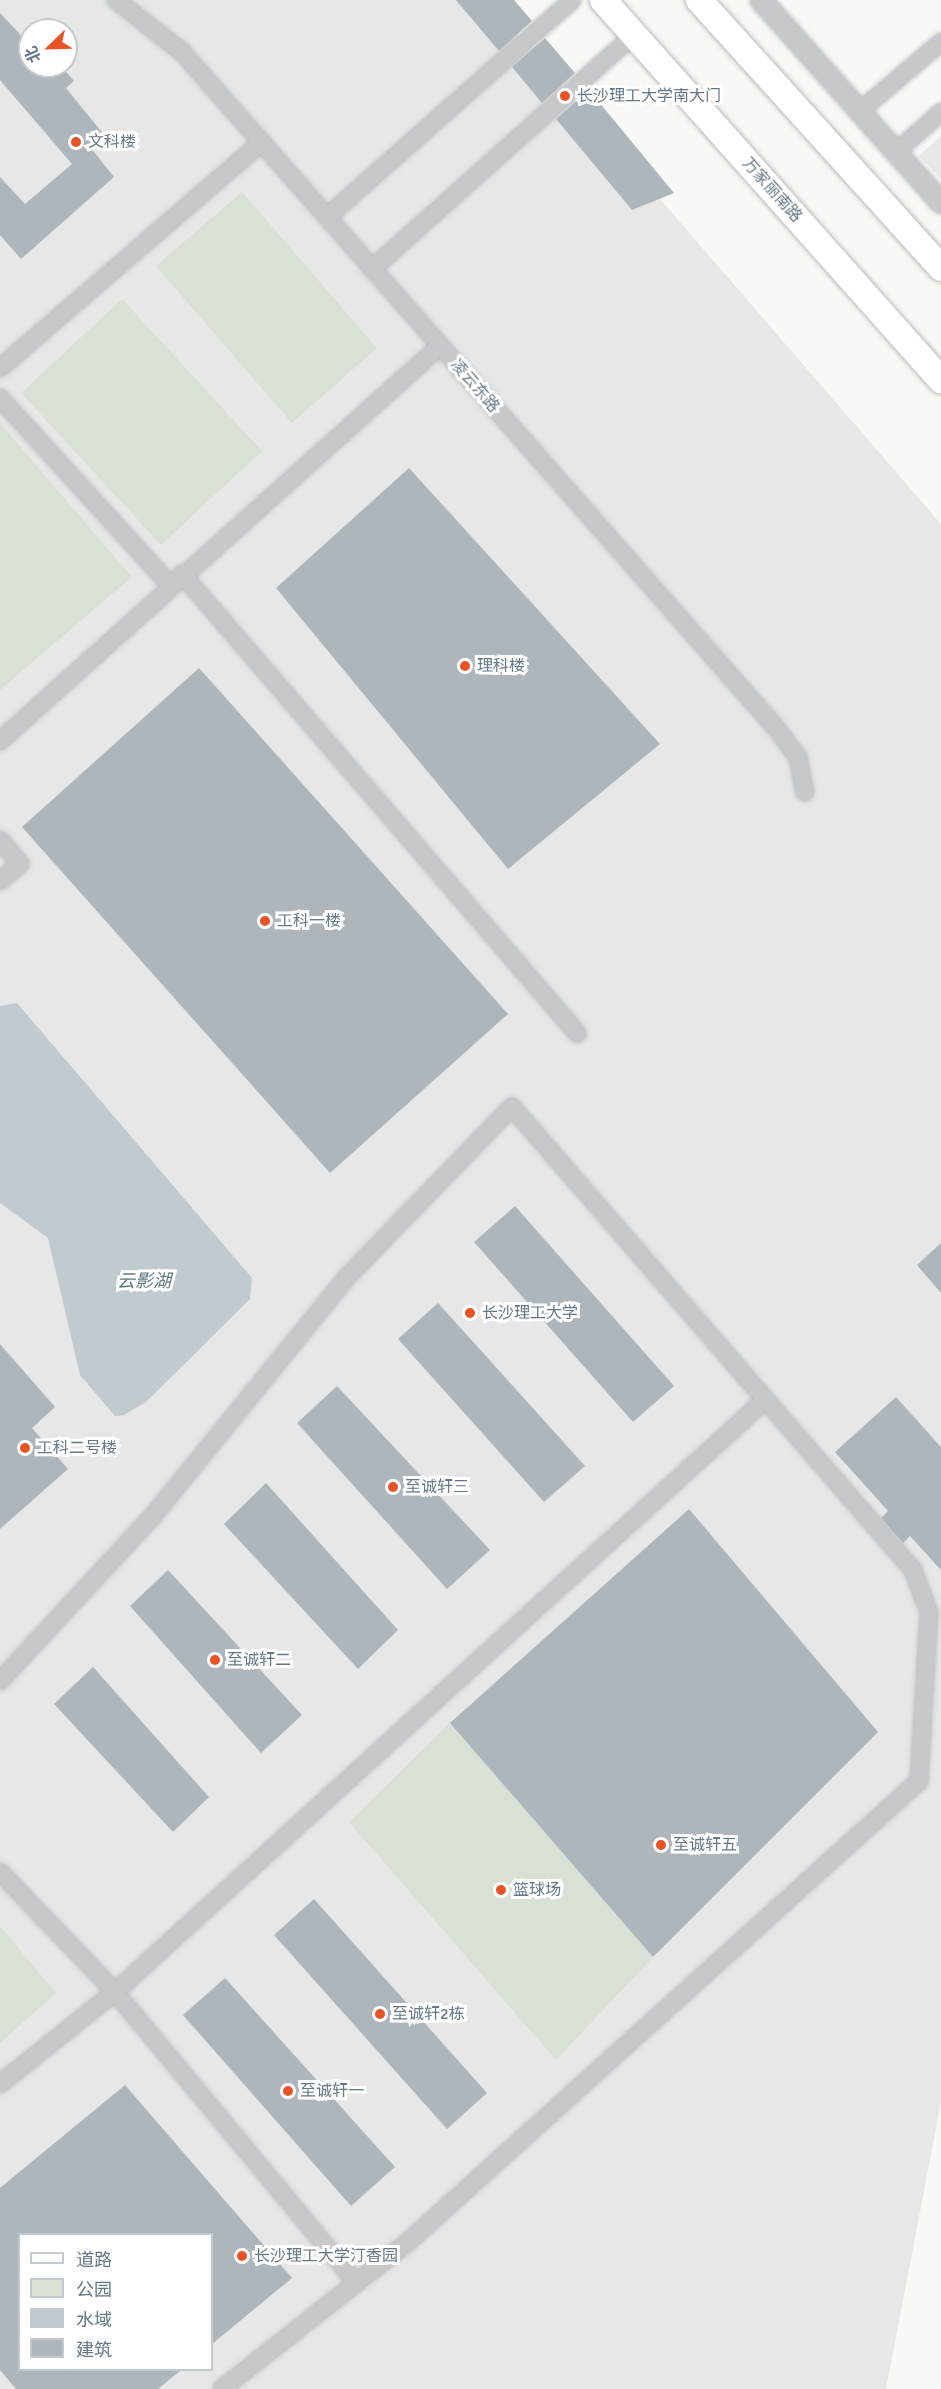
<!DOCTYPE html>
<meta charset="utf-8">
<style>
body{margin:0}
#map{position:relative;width:941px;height:2389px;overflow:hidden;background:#f8f8f5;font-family:Signika,"Noto Sans SC",sans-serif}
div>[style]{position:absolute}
.built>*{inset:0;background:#e6e7e6}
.green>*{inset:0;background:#d9e0d6}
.water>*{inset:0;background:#c0cacf}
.building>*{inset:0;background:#aeb6bc}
.roads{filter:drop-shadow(0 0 2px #b8bcc0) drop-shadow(0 0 2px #b8bcc0)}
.minor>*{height:16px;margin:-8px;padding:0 8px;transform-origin:8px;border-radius:8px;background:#c5c9cc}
.tertiary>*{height:20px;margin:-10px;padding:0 10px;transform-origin:10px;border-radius:10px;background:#c5c9cc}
.primary>*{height:26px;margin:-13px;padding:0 13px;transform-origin:13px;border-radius:13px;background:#fff}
.dots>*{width:16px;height:16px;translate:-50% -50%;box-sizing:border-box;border:3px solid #fff;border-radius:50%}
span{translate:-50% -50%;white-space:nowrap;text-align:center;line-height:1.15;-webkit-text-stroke:6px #fff;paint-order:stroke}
.poi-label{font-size:16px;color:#667887}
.left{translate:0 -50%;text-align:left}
.street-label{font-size:16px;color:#667887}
.water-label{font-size:18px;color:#627983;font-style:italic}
.legend{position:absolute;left:18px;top:2233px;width:195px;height:138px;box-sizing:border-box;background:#fff;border:2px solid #c2c9cf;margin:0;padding:8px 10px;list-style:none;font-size:18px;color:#667887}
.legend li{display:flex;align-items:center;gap:12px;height:30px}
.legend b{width:30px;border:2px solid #c2c9cf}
.north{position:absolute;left:18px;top:18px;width:60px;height:60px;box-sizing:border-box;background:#fff;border:2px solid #c2c9cf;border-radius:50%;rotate:247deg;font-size:16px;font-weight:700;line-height:24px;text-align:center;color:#667887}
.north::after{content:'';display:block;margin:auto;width:21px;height:27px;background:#e85325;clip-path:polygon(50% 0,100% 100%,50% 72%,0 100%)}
</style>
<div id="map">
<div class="built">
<div style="clip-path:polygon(evenodd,0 0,488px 0,941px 524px,941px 2102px,886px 2389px,0 2389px,0 0,30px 30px,66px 30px,66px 66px,30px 66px,30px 30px,0 0,20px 2234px,212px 2234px,212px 2370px,20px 2370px,20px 2234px)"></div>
<div style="clip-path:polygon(941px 136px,941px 179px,919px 156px)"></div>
</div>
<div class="green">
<div style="clip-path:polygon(242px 192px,377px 348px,292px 423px,156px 266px)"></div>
<div style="clip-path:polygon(122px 299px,262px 451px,161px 545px,21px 393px)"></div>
<div style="clip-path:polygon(0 423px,132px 577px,0 690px)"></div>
<div style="clip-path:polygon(450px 1723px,653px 1957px,556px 2060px,349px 1822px)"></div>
<div style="clip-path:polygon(0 1926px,56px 1993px,0 2043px)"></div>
</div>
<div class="water">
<div style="clip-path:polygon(17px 1003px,252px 1278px,250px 1299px,146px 1402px,124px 1415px,115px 1416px,80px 1375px,48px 1238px,0 1203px,0 1006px)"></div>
</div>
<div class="building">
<div style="clip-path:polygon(456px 0,514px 0,532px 21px,499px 51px)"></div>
<div style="clip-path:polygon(0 13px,30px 45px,30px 66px,61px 66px,74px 81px,66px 88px,105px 136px,91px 148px,114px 177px,21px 259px,0 235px,0 177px,25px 204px,72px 164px,0 80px)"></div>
<div style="clip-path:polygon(545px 38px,575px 73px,542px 103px,512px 67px)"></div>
<div style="clip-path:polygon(589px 90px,674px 193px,632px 210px,556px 119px)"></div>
<div style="clip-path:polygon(409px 468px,660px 744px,508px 869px,276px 588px)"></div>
<div style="clip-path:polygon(199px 668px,508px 1014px,330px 1173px,22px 827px)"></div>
<div style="clip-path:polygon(515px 1206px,674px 1386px,633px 1422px,474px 1242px)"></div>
<div style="clip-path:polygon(941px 1243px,941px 1293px,917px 1265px)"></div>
<div style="clip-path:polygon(438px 1303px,585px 1466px,544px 1502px,398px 1339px)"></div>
<div style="clip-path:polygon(0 1344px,55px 1407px,32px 1428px,68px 1469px,0 1529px)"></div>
<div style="clip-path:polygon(337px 1386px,490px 1550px,447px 1589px,297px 1423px)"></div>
<div style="clip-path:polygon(896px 1397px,941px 1447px,941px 1570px,910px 1536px,903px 1543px,881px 1518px,888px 1511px,835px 1452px)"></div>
<div style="clip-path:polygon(266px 1483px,398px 1630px,358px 1669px,224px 1524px)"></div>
<div style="clip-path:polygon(689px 1509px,878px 1732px,653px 1957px,450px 1723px)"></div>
<div style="clip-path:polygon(168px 1570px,302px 1715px,261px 1753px,130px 1606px)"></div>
<div style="clip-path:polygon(93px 1667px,209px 1797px,173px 1832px,54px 1704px)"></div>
<div style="clip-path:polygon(314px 1899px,487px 2093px,447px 2129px,274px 1935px)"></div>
<div style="clip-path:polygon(225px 1978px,395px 2167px,351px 2206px,183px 2015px)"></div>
<div style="clip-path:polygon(125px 2085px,292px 2278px,212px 2344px,212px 2235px,20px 2235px,20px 2370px,181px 2370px,158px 2389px,16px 2389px,0 2370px,0 2188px)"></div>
</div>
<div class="roads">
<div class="minor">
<div style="left:116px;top:0;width:85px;rotate:38.3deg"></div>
<div style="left:183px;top:53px;width:898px;rotate:48.7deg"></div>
<div style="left:776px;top:728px;width:36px;rotate:53deg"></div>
<div style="left:798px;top:757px;width:36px;rotate:79deg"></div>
<div style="left:860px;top:111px;width:106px;rotate:-40.4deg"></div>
<div style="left:896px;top:152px;width:60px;rotate:-41.6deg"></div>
<div style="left:327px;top:217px;width:327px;rotate:-41.5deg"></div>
<div style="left:372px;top:269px;width:351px;rotate:-41.8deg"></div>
<div style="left:0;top:368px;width:346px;rotate:-40.8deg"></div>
<div style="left:0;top:398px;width:251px;rotate:47.7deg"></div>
<div style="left:182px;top:574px;width:606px;rotate:49.29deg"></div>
<div style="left:0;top:741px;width:591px;rotate:-41.92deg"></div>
<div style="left:0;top:840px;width:31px;rotate:50deg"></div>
<div style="left:20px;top:864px;width:26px;rotate:140deg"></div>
<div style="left:0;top:1681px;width:224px;rotate:-47.2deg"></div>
<div style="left:152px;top:1517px;width:309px;rotate:-50.9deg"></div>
<div style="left:347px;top:1277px;width:237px;rotate:-45.9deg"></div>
<div style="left:512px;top:1107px;width:613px;rotate:49.1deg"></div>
<div style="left:913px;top:1570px;width:45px;rotate:69.1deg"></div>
<div style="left:929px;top:1612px;width:169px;rotate:93.4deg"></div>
<div style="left:919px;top:1781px;width:688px;rotate:137.94deg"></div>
<div style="left:408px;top:2242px;width:237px;rotate:141.7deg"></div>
<div style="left:0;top:1872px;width:166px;rotate:46.2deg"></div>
<div style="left:115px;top:1992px;width:378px;rotate:50.3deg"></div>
<div style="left:0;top:2084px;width:147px;rotate:-38.7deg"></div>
<div style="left:115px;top:1992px;width:879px;rotate:-42.33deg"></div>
</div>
<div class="tertiary">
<div style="left:761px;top:0;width:271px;rotate:48.4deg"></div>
</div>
<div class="primary">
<div style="left:603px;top:0;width:509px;rotate:48.35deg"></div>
<div style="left:699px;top:0;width:361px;rotate:47.9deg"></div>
</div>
</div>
<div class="dots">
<div style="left:565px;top:96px;background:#e85325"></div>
<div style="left:76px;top:142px;background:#e85325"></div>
<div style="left:465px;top:666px;background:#e85325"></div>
<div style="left:265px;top:921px;background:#e85325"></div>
<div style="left:470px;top:1313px;background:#e85325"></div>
<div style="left:25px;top:1448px;background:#e85325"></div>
<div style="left:393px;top:1487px;background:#e85325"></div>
<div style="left:215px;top:1660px;background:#e85325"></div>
<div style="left:661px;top:1845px;background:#e85325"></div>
<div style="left:501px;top:1890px;background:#e85325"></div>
<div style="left:380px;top:2014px;background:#e85325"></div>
<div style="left:288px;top:2091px;background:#e85325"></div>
<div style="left:242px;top:2256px;background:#e85325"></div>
</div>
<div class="poi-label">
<span class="left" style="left:577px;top:96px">长沙理工大学南大门</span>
<span class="left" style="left:88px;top:142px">文科楼</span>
<span class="left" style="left:477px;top:666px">理科楼</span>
<span class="left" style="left:277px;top:921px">工科一楼</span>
<span class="left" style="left:482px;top:1313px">长沙理工大学</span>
<span class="left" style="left:37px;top:1448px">工科二号楼</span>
<span class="left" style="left:405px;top:1487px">至诚轩三</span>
<span class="left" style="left:227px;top:1660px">至诚轩二</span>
<span class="left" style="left:673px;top:1845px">至诚轩五</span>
<span class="left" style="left:513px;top:1890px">篮球场</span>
<span class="left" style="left:392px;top:2014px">至诚轩2栋</span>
<span class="left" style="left:300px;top:2091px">至诚轩一</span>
<span class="left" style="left:254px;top:2256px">长沙理工大学汀香园</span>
</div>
<div class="street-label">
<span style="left:772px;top:190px;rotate:48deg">万家丽南路</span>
<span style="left:475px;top:386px;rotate:49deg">凌云东路</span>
</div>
<div class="water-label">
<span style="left:144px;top:1281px">云影湖</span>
</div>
<ul class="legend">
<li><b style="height:8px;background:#fff"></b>道路</li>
<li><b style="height:16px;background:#d9e0d6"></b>公园</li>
<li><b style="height:16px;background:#c0cacf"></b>水域</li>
<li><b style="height:16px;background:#aeb6bc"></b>建筑</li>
</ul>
<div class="north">北</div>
</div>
